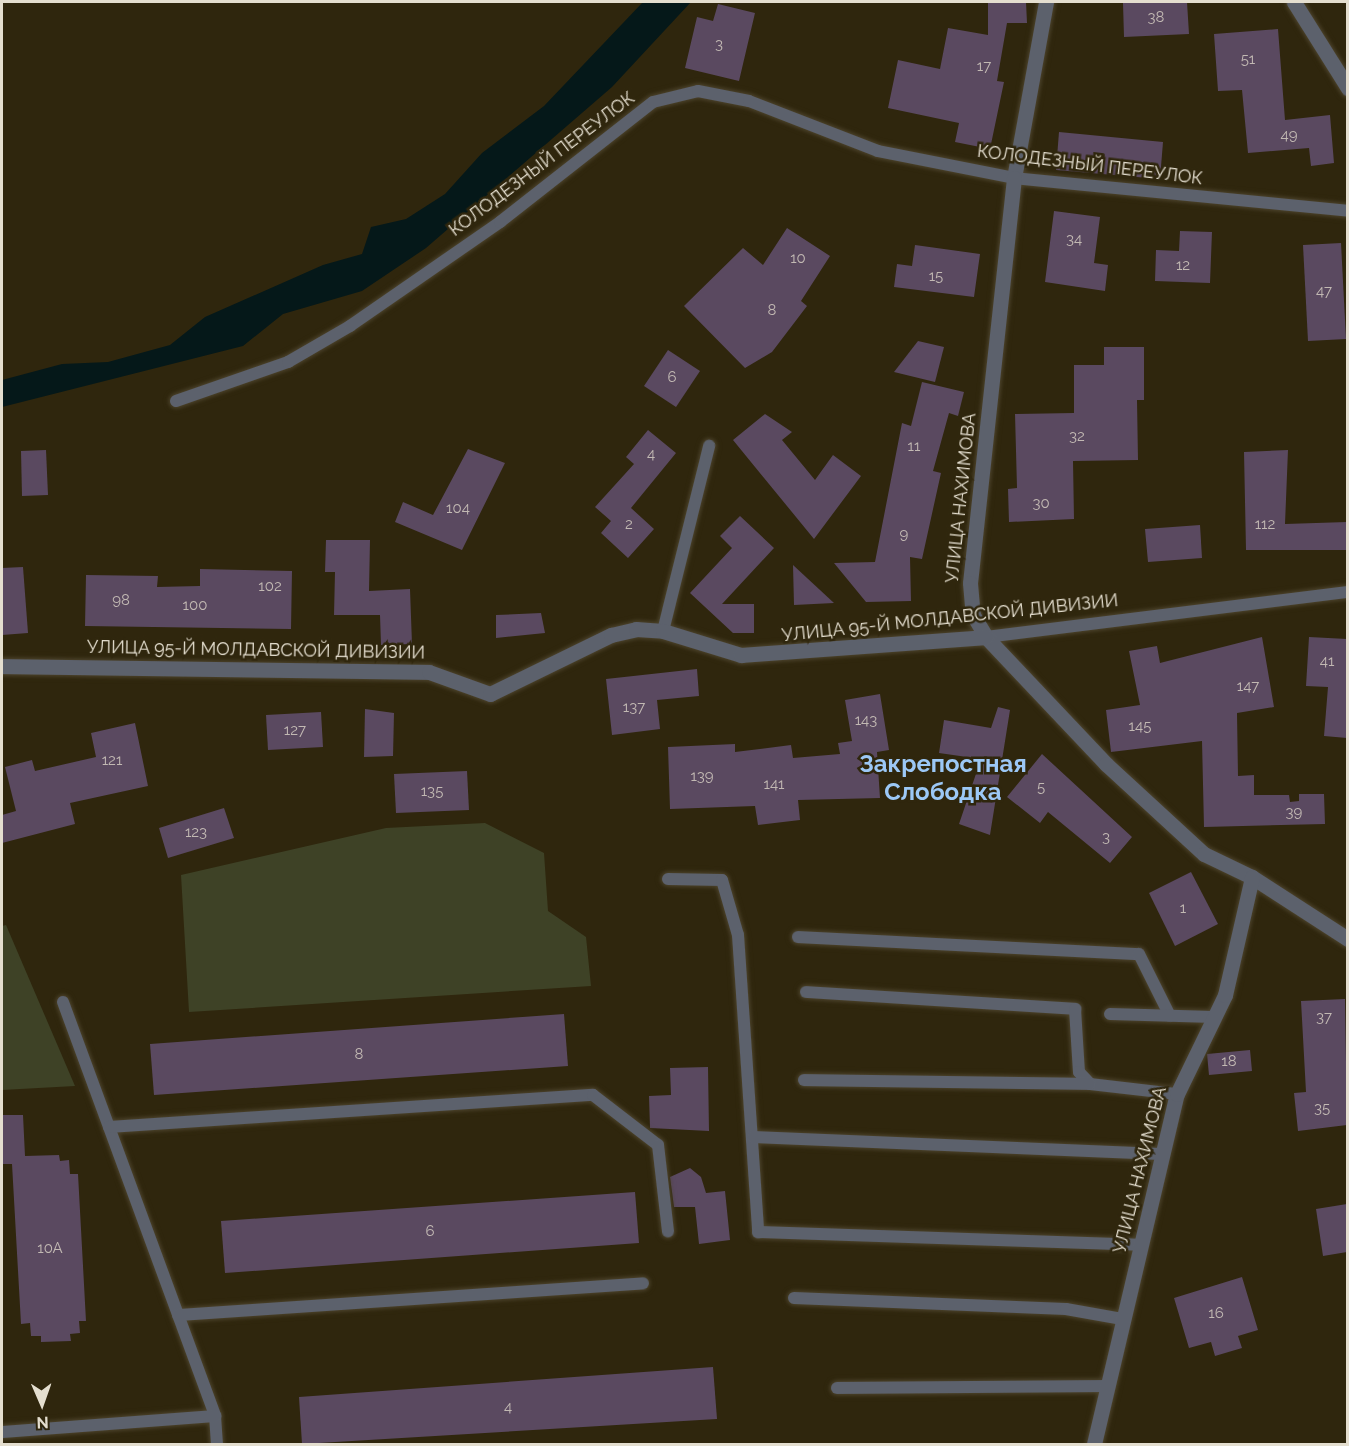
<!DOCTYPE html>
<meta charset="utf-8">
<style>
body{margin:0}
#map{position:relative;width:1349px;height:1446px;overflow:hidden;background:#2f260d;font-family:Raleway,sans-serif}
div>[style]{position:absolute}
.green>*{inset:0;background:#3e4226}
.water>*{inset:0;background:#051819}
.building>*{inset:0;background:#5a4960}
.roads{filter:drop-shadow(0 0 2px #4c432c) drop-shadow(0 0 2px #4c432c)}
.service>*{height:12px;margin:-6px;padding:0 6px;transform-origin:6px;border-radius:6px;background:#5c616c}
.minor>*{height:15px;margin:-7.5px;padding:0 7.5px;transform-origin:7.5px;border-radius:7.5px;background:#5c616c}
span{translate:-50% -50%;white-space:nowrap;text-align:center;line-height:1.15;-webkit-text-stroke:5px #2f260d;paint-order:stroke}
.number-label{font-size:15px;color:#c2b9b3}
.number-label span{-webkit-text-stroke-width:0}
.street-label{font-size:18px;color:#e4decf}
.district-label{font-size:24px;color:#9cc8f6;font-weight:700}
.frame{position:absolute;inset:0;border:3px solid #e4decf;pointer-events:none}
.north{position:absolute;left:12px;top:1374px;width:60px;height:60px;-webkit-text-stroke:4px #2f260d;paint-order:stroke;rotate:178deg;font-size:16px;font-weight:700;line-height:24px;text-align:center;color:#e4decf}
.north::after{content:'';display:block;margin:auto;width:21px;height:27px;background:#e4decf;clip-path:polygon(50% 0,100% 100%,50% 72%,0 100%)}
</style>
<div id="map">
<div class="green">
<div style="clip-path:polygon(485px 823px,544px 853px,548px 911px,586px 937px,591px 986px,189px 1012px,181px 875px,386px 828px)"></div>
<div style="clip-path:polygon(6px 925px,75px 1086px,2px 1090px,2px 926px)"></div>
</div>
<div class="water">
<div style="clip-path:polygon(643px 2px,691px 2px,612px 87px,426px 248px,362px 291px,283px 314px,243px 346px,2px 407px,2px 380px,62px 364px,108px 362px,170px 345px,205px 317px,323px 265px,362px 254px,371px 227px,406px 219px,445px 194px,482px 153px,544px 106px)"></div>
</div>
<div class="building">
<div style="clip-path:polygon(988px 2px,1026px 2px,1027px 23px,1007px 23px,997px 81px,1004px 82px,990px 149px,955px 142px,959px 123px,888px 108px,898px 60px,940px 69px,948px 28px,988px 35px)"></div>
<div style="clip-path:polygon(1141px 2px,1187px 2px,1189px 34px,1124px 37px,1123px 3px)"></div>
<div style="clip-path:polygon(718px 4px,755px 13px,739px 81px,685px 68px,697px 17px,713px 21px)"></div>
<div style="clip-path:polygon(1278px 29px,1285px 120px,1330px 115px,1334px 163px,1311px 166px,1309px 148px,1248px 153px,1242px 90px,1218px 91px,1214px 34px)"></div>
<div style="clip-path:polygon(1059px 132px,1163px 142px,1160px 179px,1056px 170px)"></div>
<div style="clip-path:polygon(1054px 211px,1100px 217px,1094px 263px,1108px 265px,1105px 291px,1045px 282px)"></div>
<div style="clip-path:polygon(787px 228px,830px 256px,801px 301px,807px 306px,772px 352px,745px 368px,684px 306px,743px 248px,763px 265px)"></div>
<div style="clip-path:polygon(1180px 231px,1212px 232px,1210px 283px,1155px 281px,1156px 250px,1179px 251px)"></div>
<div style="clip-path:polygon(1341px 243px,1346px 339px,1308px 341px,1303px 245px)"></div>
<div style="clip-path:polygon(915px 245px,980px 254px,974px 297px,894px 287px,897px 264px,912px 266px)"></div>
<div style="clip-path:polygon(918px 341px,944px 347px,935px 382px,894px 372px)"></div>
<div style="clip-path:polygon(1104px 347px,1144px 347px,1144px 400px,1137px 400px,1138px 460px,1073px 461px,1074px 519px,1009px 522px,1008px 489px,1017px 488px,1015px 414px,1074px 413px,1074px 365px,1104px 365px)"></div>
<div style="clip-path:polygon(668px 350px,700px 371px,676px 407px,644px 386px)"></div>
<div style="clip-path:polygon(922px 382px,964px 392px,958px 416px,949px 413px,933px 471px,941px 473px,922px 559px,910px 557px,911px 601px,866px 602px,834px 563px,875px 562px,902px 423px,911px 426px)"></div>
<div style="clip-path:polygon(765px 414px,792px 432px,782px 440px,815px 480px,833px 455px,861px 476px,814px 539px,733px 440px)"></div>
<div style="clip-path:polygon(648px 430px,676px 453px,631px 508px,654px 529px,628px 558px,601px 533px,611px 521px,595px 507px,634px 464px,626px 457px)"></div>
<div style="clip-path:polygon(468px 449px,505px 463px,462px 550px,395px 522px,403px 502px,433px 515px)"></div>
<div style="clip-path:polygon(46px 450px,48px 495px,22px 496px,21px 451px)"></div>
<div style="clip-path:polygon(1288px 450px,1285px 524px,1347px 522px,1347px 550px,1246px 550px,1244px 452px)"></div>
<div style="clip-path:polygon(740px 516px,774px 548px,722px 604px,754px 604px,754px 633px,733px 633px,690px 593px,732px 548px,720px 536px)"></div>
<div style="clip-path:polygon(1200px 525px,1202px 558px,1148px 562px,1145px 529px)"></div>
<div style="clip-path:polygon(326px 540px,370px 540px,369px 591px,410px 589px,412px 644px,381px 645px,380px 615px,334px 615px,335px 572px,325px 572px)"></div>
<div style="clip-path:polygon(793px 565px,834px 603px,794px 605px)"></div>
<div style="clip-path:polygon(23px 567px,28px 633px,2px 635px,2px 568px)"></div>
<div style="clip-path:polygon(200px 569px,292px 571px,291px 629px,85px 626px,86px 575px,158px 576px,157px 587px,200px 586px)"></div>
<div style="clip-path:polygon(541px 613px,545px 633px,496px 638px,496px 615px)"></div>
<div style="clip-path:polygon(1262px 637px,1274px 707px,1237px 713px,1238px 776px,1254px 775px,1254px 795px,1289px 795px,1290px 802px,1299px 801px,1299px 794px,1324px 794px,1325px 824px,1204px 827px,1202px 741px,1111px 752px,1106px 710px,1140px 705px,1129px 651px,1157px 646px,1160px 663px)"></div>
<div style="clip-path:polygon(1309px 637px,1347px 639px,1347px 738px,1324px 736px,1328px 687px,1306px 686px)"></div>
<div style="clip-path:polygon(697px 669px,699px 696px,657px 700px,660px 729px,612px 735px,606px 679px)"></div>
<div style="clip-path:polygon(880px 694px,889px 750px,877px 752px,880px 798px,798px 800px,800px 820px,758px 825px,755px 806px,670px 809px,668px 747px,735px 744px,735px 752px,791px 745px,793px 758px,840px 754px,838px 743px,852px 741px,845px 700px)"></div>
<div style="clip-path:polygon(998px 707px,1010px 710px,990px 835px,959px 824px,981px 759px,939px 753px,944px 720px,991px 728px)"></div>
<div style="clip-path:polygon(365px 709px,394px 713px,393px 756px,364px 757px)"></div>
<div style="clip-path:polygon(321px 712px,323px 747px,268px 750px,266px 715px)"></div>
<div style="clip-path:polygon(135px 723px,148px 786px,70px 803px,75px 824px,2px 843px,2px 815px,16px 811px,5px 767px,32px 760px,35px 771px,96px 757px,91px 733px)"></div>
<div style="clip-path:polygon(1042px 754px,1132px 837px,1110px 863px,1048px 812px,1040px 823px,1007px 797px)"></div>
<div style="clip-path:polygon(467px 771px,469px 810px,396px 813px,394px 774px)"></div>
<div style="clip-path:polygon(224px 808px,234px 838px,168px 858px,159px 828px)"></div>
<div style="clip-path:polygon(1191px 872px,1218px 924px,1175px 946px,1149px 893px)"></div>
<div style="clip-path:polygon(1345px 999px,1347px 1125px,1298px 1131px,1294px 1093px,1306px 1092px,1301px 1001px)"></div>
<div style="clip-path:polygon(564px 1014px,568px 1066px,154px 1095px,150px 1044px)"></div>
<div style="clip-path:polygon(1250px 1050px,1252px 1071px,1209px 1075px,1207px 1054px)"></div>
<div style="clip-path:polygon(708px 1067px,709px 1131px,650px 1128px,649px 1096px,671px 1095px,670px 1068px)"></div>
<div style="clip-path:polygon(2px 1115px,23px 1115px,25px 1156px,59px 1155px,60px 1161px,69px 1160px,70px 1174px,78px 1174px,86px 1321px,79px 1321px,80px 1333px,70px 1334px,71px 1341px,41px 1342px,41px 1336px,31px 1336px,30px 1323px,21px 1324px,12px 1164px,2px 1164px)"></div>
<div style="clip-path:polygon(690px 1168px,701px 1177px,706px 1193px,725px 1191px,730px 1240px,699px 1244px,695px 1207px,674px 1207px,670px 1177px)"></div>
<div style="clip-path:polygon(635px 1192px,639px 1243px,225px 1273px,221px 1221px)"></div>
<div style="clip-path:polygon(1347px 1204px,1347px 1252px,1323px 1256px,1316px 1209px)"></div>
<div style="clip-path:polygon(1242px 1277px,1258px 1330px,1238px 1336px,1242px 1348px,1215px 1356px,1211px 1342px,1189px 1348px,1174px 1298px)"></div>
<div style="clip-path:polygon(713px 1367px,717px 1419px,302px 1444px,299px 1397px)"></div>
</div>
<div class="roads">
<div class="service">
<div style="left:176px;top:401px;width:119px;rotate:-19.2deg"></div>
<div style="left:288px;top:362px;width:72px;rotate:-30.1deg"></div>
<div style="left:350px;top:326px;width:183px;rotate:-34.7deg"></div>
<div style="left:500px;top:222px;width:194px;rotate:-38.1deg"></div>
<div style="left:653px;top:102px;width:46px;rotate:-13.7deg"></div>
<div style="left:698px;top:91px;width:52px;rotate:11.1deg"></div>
<div style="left:749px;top:101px;width:138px;rotate:21.2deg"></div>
<div style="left:878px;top:151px;width:139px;rotate:11.2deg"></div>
<div style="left:1014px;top:178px;width:336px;rotate:5.6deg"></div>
<div style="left:663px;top:631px;width:191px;rotate:-76deg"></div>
<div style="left:986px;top:637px;width:365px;rotate:-7.1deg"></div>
<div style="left:668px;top:879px;width:54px;rotate:1.1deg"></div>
<div style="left:722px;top:880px;width:57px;rotate:73.8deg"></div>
<div style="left:738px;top:935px;width:298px;rotate:86.1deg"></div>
<div style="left:758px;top:1232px;width:383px;rotate:1.9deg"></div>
<div style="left:798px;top:937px;width:341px;rotate:2.9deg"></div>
<div style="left:1139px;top:954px;width:69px;rotate:63.4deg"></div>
<div style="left:806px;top:992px;width:270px;rotate:3.6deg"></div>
<div style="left:1075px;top:1009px;width:63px;rotate:86.4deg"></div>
<div style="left:1079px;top:1072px;width:16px;rotate:47deg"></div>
<div style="left:1090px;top:1084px;width:88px;rotate:6.6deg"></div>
<div style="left:63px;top:1002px;width:441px;rotate:69.8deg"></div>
<div style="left:215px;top:1416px;width:28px;rotate:86deg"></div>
<div style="left:1110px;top:1014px;width:104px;rotate:1.7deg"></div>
<div style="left:804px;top:1080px;width:286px;rotate:0.8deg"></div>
<div style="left:109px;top:1127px;width:485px;rotate:-3.8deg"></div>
<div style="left:593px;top:1095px;width:82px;rotate:37.6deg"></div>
<div style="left:658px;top:1145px;width:87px;rotate:83.4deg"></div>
<div style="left:753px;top:1137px;width:408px;rotate:2.4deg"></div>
<div style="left:794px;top:1298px;width:272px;rotate:2.3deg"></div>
<div style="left:1066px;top:1309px;width:57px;rotate:10.1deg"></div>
<div style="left:178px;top:1315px;width:466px;rotate:-3.9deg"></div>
<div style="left:837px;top:1388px;width:268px;rotate:-0.4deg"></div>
<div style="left:2px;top:1432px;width:214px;rotate:-4.3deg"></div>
</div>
<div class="minor">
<div style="left:1046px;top:2px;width:179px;rotate:100.3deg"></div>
<div style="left:1014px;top:178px;width:407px;rotate:96.2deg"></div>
<div style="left:970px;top:583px;width:32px;rotate:85deg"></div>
<div style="left:973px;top:615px;width:26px;rotate:59deg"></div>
<div style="left:986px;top:637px;width:175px;rotate:46.6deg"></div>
<div style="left:1106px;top:764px;width:133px;rotate:42.6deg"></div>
<div style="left:1204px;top:854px;width:53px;rotate:25.6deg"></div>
<div style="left:1252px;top:877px;width:114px;rotate:32.9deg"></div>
<div style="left:1294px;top:2px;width:102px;rotate:57.9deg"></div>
<div style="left:2px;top:666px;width:427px;rotate:0.8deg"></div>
<div style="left:429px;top:672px;width:65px;rotate:19.8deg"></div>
<div style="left:490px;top:694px;width:135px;rotate:-26deg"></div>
<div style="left:611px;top:635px;width:26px;rotate:-13deg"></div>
<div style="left:636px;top:629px;width:27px;rotate:4deg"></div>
<div style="left:663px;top:631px;width:82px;rotate:17.1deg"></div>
<div style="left:741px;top:655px;width:246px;rotate:-4.2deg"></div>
<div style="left:1094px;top:1444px;width:360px;rotate:-76.7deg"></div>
<div style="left:1177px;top:1094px;width:110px;rotate:-64.1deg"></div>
<div style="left:1225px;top:995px;width:121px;rotate:-77.1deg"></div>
</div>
</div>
<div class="number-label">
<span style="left:1156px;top:18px">38</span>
<span style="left:719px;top:45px">3</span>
<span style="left:1248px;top:60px">51</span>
<span style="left:984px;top:67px">17</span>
<span style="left:1289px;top:136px">49</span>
<span style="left:1074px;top:240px">34</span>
<span style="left:798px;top:259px">10</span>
<span style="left:1183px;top:266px">12</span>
<span style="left:936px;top:277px">15</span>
<span style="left:1324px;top:292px">47</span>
<span style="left:772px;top:311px">8</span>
<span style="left:672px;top:378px">6</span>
<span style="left:1077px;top:437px">32</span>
<span style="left:914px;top:447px">11</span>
<span style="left:651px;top:455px">4</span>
<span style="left:1041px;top:504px">30</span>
<span style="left:458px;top:509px">104</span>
<span style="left:629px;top:525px">2</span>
<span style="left:1265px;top:525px">112</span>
<span style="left:904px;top:535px">9</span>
<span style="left:270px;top:587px">102</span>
<span style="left:121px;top:601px">98</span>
<span style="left:195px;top:606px">100</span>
<span style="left:1327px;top:662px">41</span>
<span style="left:1248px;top:687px">147</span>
<span style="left:634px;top:708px">137</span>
<span style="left:866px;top:721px">143</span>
<span style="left:1140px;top:727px">145</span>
<span style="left:295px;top:731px">127</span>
<span style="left:112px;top:761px">121</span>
<span style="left:702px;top:777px">139</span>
<span style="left:774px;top:785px">141</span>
<span style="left:1041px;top:788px">5</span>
<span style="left:432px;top:792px">135</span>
<span style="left:1294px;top:813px">39</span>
<span style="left:196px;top:833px">123</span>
<span style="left:1106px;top:838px">3</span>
<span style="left:1183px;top:909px">1</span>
<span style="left:1324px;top:1018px">37</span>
<span style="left:359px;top:1055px">8</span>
<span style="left:1229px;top:1062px">18</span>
<span style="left:1322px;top:1109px">35</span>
<span style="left:430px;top:1232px">6</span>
<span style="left:50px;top:1249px">10А</span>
<span style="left:1216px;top:1314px">16</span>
<span style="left:508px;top:1408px">4</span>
</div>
<div class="street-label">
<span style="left:542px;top:164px;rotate:-37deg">КОЛОДЕЗНЫЙ ПЕРЕУЛОК</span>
<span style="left:1090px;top:165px;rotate:7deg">КОЛОДЕЗНЫЙ ПЕРЕУЛОК</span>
<span style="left:961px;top:498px;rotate:-84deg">УЛИЦА НАХИМОВА</span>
<span style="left:950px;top:618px;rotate:-6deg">УЛИЦА 95-Й МОЛДАВСКОЙ ДИВИЗИИ</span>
<span style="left:256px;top:650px;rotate:1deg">УЛИЦА 95-Й МОЛДАВСКОЙ ДИВИЗИИ</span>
<span style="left:1140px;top:1170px;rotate:-76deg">УЛИЦА НАХИМОВА</span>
</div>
<div class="district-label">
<span style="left:943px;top:778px">Закрепостная<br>Слободка</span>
</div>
<div class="frame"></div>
<div class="north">N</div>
</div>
